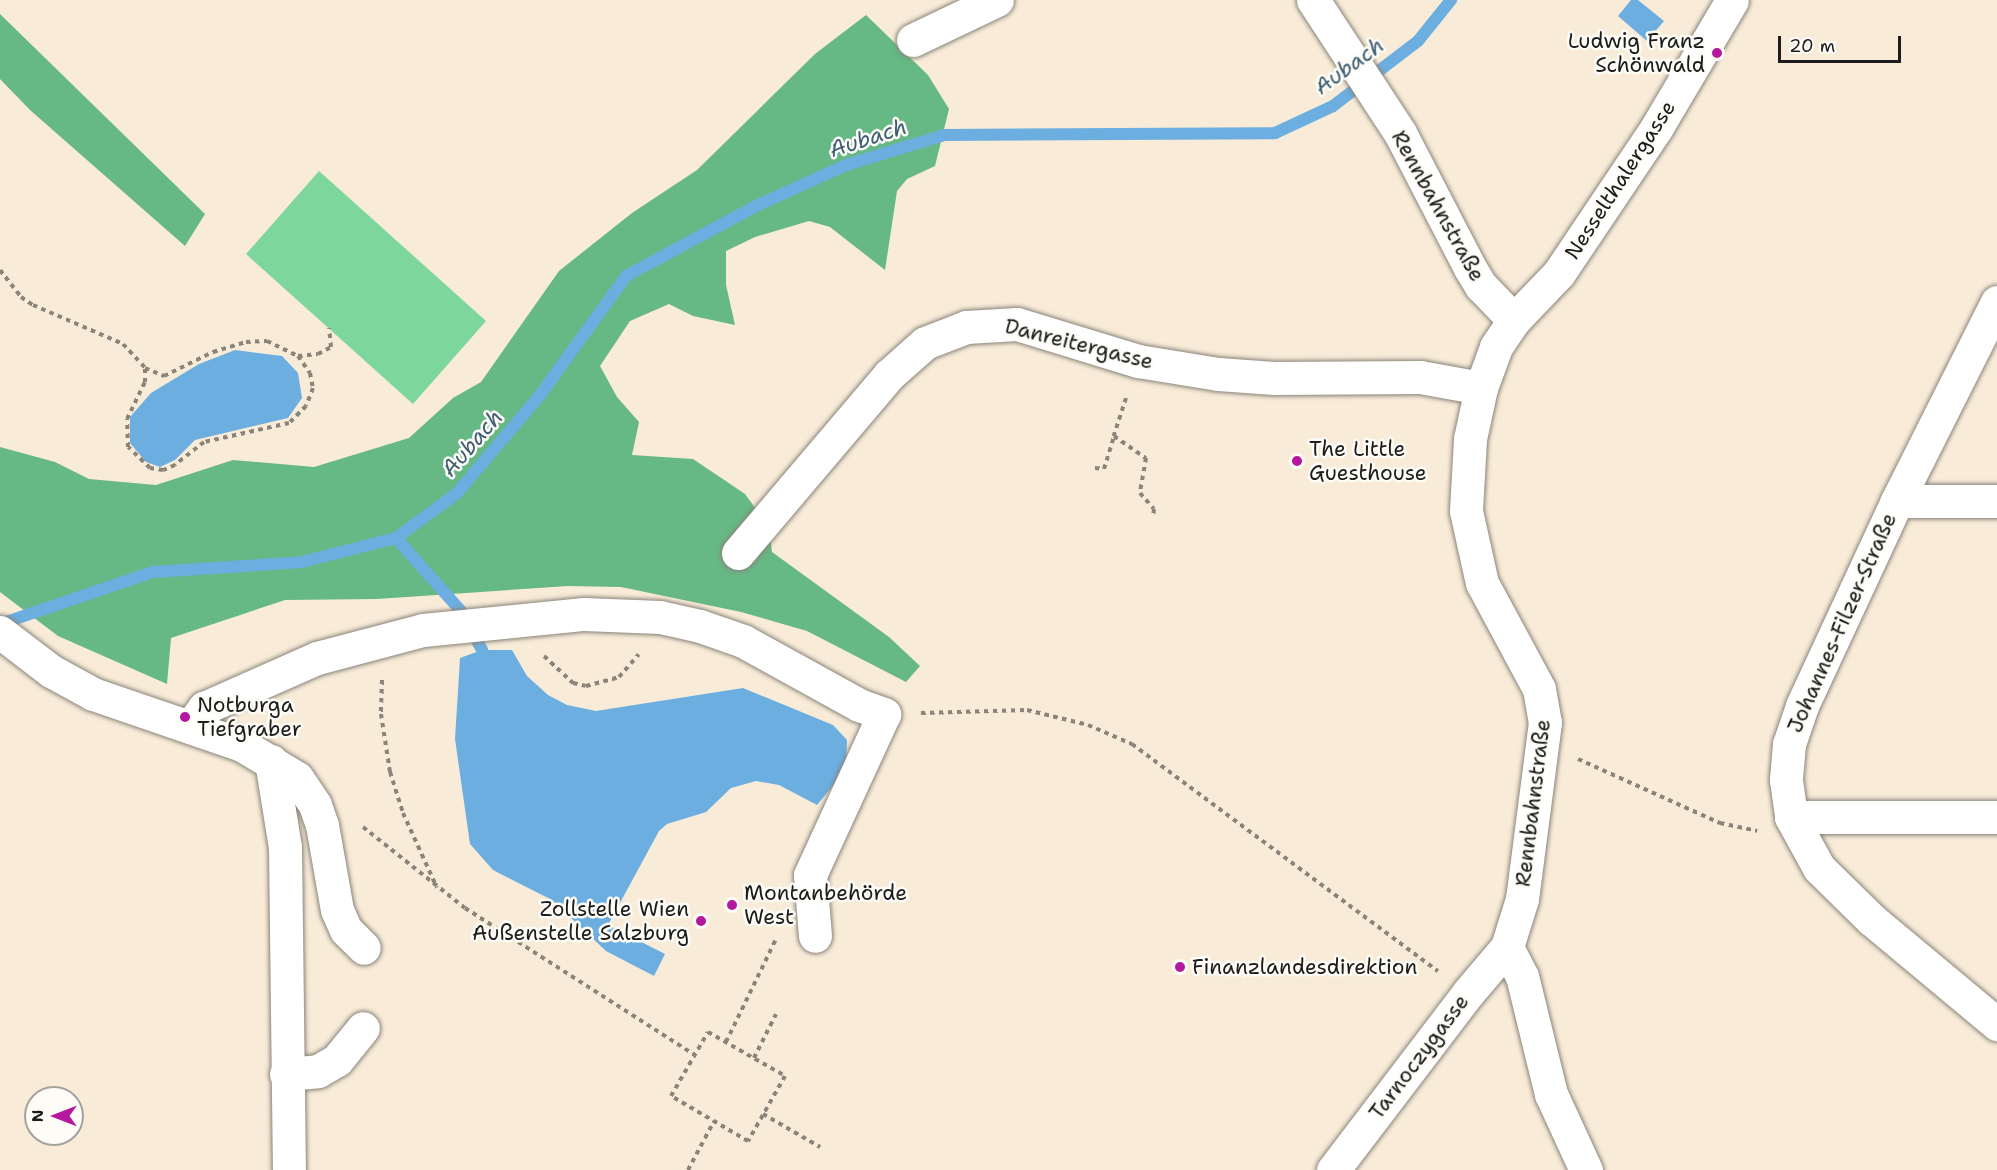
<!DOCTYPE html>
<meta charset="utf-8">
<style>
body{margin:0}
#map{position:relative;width:1997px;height:1170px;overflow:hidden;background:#f8ebd8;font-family:"Shantell Sans",sans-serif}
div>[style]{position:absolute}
.green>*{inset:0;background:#7dd79c}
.forest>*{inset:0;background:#66b884}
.water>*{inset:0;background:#6caee0}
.stream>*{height:12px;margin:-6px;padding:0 6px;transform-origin:6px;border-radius:6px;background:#6caee0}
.path>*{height:4px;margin-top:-2px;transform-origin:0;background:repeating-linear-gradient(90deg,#8a847a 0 4.5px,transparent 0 9px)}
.roads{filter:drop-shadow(0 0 2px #8a847a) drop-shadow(0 0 2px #8a847a)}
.minor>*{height:33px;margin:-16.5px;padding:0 16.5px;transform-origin:16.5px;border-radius:16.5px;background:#fff}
.dots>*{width:16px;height:16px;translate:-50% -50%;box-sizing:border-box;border:3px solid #fdfcf7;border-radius:50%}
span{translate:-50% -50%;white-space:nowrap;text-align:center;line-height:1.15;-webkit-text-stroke:5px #fdfcf7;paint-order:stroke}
.poi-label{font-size:21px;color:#1c1c1c}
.right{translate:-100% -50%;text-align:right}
.left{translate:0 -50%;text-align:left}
.street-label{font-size:21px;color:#1c1c1c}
.water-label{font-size:22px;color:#405e74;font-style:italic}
.north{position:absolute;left:24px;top:1086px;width:60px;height:60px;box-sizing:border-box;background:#fdfcf7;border:2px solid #a3a29f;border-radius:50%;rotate:270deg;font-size:16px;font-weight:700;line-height:24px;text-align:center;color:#1c1c1c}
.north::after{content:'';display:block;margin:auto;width:21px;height:27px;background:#b5179e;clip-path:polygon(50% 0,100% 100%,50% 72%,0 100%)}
.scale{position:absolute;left:1778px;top:36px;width:123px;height:27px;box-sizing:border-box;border:3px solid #1c1c1c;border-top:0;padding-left:8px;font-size:18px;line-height:21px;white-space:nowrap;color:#1c1c1c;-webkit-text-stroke:4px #fdfcf7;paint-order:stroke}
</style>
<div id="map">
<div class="green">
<div style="clip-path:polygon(319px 171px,486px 321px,413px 404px,246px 254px)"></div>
</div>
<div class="forest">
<div style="clip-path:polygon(0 14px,205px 214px,185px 246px,30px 110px,0 79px)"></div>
<div style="clip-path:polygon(866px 15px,928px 75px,949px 109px,935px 166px,907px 179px,897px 191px,885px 270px,830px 227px,809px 221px,755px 237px,726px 251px,726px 285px,735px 325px,693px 316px,669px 304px,630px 321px,600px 366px,617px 397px,639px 422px,632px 455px,693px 459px,745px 494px,769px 527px,772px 552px,889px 637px,920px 666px,906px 682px,807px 631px,741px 612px,621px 587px,568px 586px,377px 599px,285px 600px,171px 638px,167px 684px,58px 636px,0 592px,0 447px,55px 462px,89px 479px,156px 485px,233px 460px,314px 467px,409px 438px,453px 398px,481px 382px,559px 271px,632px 213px,697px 170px,815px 54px)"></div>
</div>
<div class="water">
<div style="clip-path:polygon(1631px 0,1638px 0,1664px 21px,1647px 41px,1618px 16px)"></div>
<div style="clip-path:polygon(235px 350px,282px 356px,298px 373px,302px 398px,288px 418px,195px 440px,175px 460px,160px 467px,146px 462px,130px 443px,130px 417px,151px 393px,199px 364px)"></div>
<div style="clip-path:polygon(482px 650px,512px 650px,527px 676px,548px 695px,567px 705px,596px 711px,743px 688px,833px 725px,847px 740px,846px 770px,817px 805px,779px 785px,756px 781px,731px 788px,706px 812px,667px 824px,659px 831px,608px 925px,665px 954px,654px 976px,606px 951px,552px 900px,493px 870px,470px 844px,455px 739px,460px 658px)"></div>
</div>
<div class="stream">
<div style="left:396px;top:538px;width:98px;rotate:48.3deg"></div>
<div style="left:0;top:624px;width:162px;rotate:-18.8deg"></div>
<div style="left:153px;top:572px;width:149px;rotate:-3.8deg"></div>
<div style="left:302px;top:562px;width:97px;rotate:-14.3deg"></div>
<div style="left:396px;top:538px;width:76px;rotate:-36.4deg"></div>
<div style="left:457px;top:493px;width:128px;rotate:-49.7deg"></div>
<div style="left:540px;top:395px;width:147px;rotate:-54.1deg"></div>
<div style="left:626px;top:276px;width:150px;rotate:-28.3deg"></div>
<div style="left:758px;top:205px;width:97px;rotate:-24.4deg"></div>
<div style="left:846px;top:165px;width:102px;rotate:-17deg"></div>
<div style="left:944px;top:135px;width:331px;rotate:-0.3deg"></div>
<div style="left:1275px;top:133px;width:64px;rotate:-25deg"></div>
<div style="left:1333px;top:106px;width:107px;rotate:-37.4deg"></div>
<div style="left:1418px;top:41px;width:53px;rotate:-51.2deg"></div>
<div style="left:476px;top:639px;width:13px;rotate:61deg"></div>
</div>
<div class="path">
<div style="left:0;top:270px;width:34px;rotate:52deg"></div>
<div style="left:21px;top:297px;width:14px;rotate:34deg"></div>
<div style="left:33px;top:305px;width:98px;rotate:23.4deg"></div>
<div style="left:123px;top:344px;width:33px;rotate:47deg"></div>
<div style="left:145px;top:368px;width:21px;rotate:23deg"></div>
<div style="left:164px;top:376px;width:55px;rotate:-26.1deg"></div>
<div style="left:213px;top:352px;width:34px;rotate:-17deg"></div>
<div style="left:246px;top:342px;width:21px;rotate:-3deg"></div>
<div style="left:267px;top:341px;width:34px;rotate:26deg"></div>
<div style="left:298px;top:356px;width:21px;rotate:55deg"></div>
<div style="left:310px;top:373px;width:15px;rotate:79deg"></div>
<div style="left:313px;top:388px;width:19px;rotate:111deg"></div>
<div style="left:306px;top:406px;width:24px;rotate:135deg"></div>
<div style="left:289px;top:423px;width:87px;rotate:167.4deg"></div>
<div style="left:204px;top:442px;width:37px;rotate:142deg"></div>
<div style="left:175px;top:465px;width:13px;rotate:157deg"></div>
<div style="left:163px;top:470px;width:13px;rotate:-171deg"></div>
<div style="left:150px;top:468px;width:30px;rotate:-136deg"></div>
<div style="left:128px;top:447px;width:28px;rotate:-92deg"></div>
<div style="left:127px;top:419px;width:41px;rotate:-64.1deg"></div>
<div style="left:145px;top:382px;width:14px;rotate:-90deg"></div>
<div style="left:298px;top:356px;width:20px;rotate:-6deg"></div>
<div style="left:318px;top:354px;width:15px;rotate:-28deg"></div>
<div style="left:331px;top:347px;width:19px;rotate:-96deg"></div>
<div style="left:1126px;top:398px;width:40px;rotate:108deg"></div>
<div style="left:1114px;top:436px;width:39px;rotate:35deg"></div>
<div style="left:1146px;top:458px;width:36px;rotate:100deg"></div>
<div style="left:1140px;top:493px;width:21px;rotate:49deg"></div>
<div style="left:1154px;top:509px;width:8px;rotate:97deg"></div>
<div style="left:1095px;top:468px;width:9px;rotate:6deg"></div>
<div style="left:1104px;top:469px;width:34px;rotate:-73deg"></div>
<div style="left:544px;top:656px;width:40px;rotate:43deg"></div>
<div style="left:573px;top:683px;width:13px;rotate:13deg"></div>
<div style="left:586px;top:686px;width:34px;rotate:-15deg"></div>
<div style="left:619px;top:677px;width:30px;rotate:-49deg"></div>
<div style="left:382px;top:680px;width:34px;rotate:92deg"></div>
<div style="left:381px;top:714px;width:59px;rotate:81.2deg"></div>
<div style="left:390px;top:772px;width:43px;rotate:72.4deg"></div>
<div style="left:403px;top:813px;width:82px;rotate:65.6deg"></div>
<div style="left:921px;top:713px;width:106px;rotate:-1.6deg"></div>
<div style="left:1027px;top:710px;width:63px;rotate:13.8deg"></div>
<div style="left:1088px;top:725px;width:48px;rotate:23.4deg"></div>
<div style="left:1132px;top:744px;width:381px;rotate:36.6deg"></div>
<div style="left:1578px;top:759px;width:156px;rotate:24.3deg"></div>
<div style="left:1720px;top:823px;width:38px;rotate:12deg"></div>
<div style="left:363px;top:827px;width:130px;rotate:38.5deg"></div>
<div style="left:465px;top:908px;width:273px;rotate:32.6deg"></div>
<div style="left:708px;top:1032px;width:89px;rotate:29.7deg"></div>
<div style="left:785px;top:1076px;width:75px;rotate:119.6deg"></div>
<div style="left:748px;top:1141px;width:89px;rotate:-149.7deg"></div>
<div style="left:671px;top:1096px;width:74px;rotate:-60deg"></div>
<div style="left:726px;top:1042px;width:114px;rotate:-64.1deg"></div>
<div style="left:754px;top:1058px;width:49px;rotate:-63.4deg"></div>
<div style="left:763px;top:1114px;width:66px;rotate:30.1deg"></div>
<div style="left:688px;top:1170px;width:55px;rotate:-62deg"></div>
</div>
<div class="roads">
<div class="minor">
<div style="left:1313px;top:0;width:159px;rotate:56.8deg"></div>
<div style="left:1400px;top:133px;width:152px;rotate:62.6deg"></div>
<div style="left:1470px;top:268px;width:21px;rotate:59deg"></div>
<div style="left:1481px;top:286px;width:47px;rotate:45.9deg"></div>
<div style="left:1514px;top:320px;width:32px;rotate:124deg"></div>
<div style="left:1496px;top:347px;width:44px;rotate:110.1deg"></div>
<div style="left:1481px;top:388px;width:52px;rotate:102.2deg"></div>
<div style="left:1470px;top:439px;width:72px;rotate:93.2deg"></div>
<div style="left:1466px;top:511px;width:74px;rotate:77.5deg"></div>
<div style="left:1482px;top:583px;width:120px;rotate:61.7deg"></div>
<div style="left:1539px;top:689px;width:34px;rotate:80deg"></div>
<div style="left:1545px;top:722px;width:178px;rotate:97.4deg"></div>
<div style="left:1522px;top:899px;width:50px;rotate:107.4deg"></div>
<div style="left:1507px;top:947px;width:60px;rotate:130.3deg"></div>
<div style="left:1468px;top:993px;width:223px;rotate:127.3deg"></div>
<div style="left:913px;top:40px;width:93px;rotate:-25.5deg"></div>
<div style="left:1997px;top:302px;width:223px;rotate:116.7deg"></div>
<div style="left:1897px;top:501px;width:226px;rotate:114.9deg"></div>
<div style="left:1802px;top:706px;width:40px;rotate:108.9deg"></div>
<div style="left:1789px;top:744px;width:36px;rotate:95deg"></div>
<div style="left:1786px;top:780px;width:37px;rotate:82deg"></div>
<div style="left:1791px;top:817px;width:58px;rotate:61.2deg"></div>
<div style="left:1819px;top:868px;width:74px;rotate:44.5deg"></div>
<div style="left:1872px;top:920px;width:163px;rotate:39.8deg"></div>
<div style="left:1514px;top:320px;width:65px;rotate:-46.2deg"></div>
<div style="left:1559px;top:273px;width:176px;rotate:-56.1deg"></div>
<div style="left:1657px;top:127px;width:147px;rotate:-59.4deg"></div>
<div style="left:1897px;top:501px;width:100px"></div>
<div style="left:738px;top:553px;width:233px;rotate:-49.7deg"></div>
<div style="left:889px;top:375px;width:48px;rotate:-41.6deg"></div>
<div style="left:925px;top:343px;width:44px;rotate:-21.3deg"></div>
<div style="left:966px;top:327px;width:51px;rotate:-3.4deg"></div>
<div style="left:1017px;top:324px;width:127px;rotate:17deg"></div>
<div style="left:1138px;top:361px;width:81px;rotate:9.2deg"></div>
<div style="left:1218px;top:374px;width:56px;rotate:4.1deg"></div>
<div style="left:1274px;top:378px;width:146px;rotate:-0.4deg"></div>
<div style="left:1420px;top:377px;width:62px;rotate:10.2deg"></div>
<div style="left:0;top:632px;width:64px;rotate:37.4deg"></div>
<div style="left:51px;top:671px;width:48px;rotate:28.7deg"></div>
<div style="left:93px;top:694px;width:157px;rotate:18.9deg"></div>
<div style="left:242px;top:745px;width:64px;rotate:31deg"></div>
<div style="left:297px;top:778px;width:32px;rotate:56deg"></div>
<div style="left:315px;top:805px;width:21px;rotate:71deg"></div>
<div style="left:322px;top:825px;width:86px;rotate:80deg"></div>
<div style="left:337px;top:910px;width:22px;rotate:66deg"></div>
<div style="left:346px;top:930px;width:25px;rotate:45deg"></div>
<div style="left:190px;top:727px;width:24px;rotate:-54deg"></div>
<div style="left:204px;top:708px;width:124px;rotate:-23.9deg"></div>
<div style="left:317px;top:658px;width:110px;rotate:-14.8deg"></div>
<div style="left:423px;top:630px;width:162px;rotate:-5.7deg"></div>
<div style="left:584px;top:614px;width:76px;rotate:2.3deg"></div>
<div style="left:660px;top:617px;width:41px;rotate:12.7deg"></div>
<div style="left:700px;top:626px;width:46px;rotate:19.2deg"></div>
<div style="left:743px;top:641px;width:132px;rotate:28.9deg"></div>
<div style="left:859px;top:705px;width:27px;rotate:20deg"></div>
<div style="left:884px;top:714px;width:177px;rotate:114.7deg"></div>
<div style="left:810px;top:875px;width:61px;rotate:85.3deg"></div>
<div style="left:271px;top:761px;width:87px;rotate:80.8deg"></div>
<div style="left:285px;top:847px;width:323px;rotate:89.3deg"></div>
<div style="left:1791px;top:817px;width:206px"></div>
<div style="left:1507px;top:947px;width:33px;rotate:63deg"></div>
<div style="left:1522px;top:976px;width:122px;rotate:76.2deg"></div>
<div style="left:1551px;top:1094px;width:84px;rotate:65.3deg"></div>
<div style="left:286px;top:1074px;width:32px;rotate:-5deg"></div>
<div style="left:318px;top:1071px;width:22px;rotate:-30deg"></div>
<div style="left:337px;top:1060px;width:41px;rotate:-50.9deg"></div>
</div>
</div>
<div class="dots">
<div style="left:1717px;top:53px;background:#b5179e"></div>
<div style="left:1297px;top:461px;background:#b5179e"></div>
<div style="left:185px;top:717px;background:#b5179e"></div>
<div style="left:732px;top:905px;background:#b5179e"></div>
<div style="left:701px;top:921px;background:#b5179e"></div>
<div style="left:1180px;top:967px;background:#b5179e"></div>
</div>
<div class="poi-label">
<span class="right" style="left:1705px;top:53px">Ludwig Franz<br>Schönwald</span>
<span class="left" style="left:1309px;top:461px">The Little<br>Guesthouse</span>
<span class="left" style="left:197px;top:717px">Notburga<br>Tiefgraber</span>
<span class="left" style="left:744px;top:905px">Montanbehörde<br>West</span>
<span class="right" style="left:689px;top:921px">Zollstelle Wien<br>Außenstelle Salzburg</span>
<span class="left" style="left:1192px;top:967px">Finanzlandesdirektion</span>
</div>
<div class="street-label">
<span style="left:1620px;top:180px;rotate:-57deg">Nesselthalergasse</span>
<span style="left:1438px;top:206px;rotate:61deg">Rennbahnstraße</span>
<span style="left:1079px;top:344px;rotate:14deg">Danreitergasse</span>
<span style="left:1842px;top:623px;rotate:-66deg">Johannes-Filzer-Straße</span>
<span style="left:1533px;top:803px;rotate:-83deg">Rennbahnstraße</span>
<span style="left:1419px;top:1057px;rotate:-53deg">Tarnoczygasse</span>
</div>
<div class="water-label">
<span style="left:1349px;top:66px;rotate:-36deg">Aubach</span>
<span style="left:868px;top:138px;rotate:-18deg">Aubach</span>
<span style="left:472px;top:443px;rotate:-49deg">Aubach</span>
</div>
<div class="north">N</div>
<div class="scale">20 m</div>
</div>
